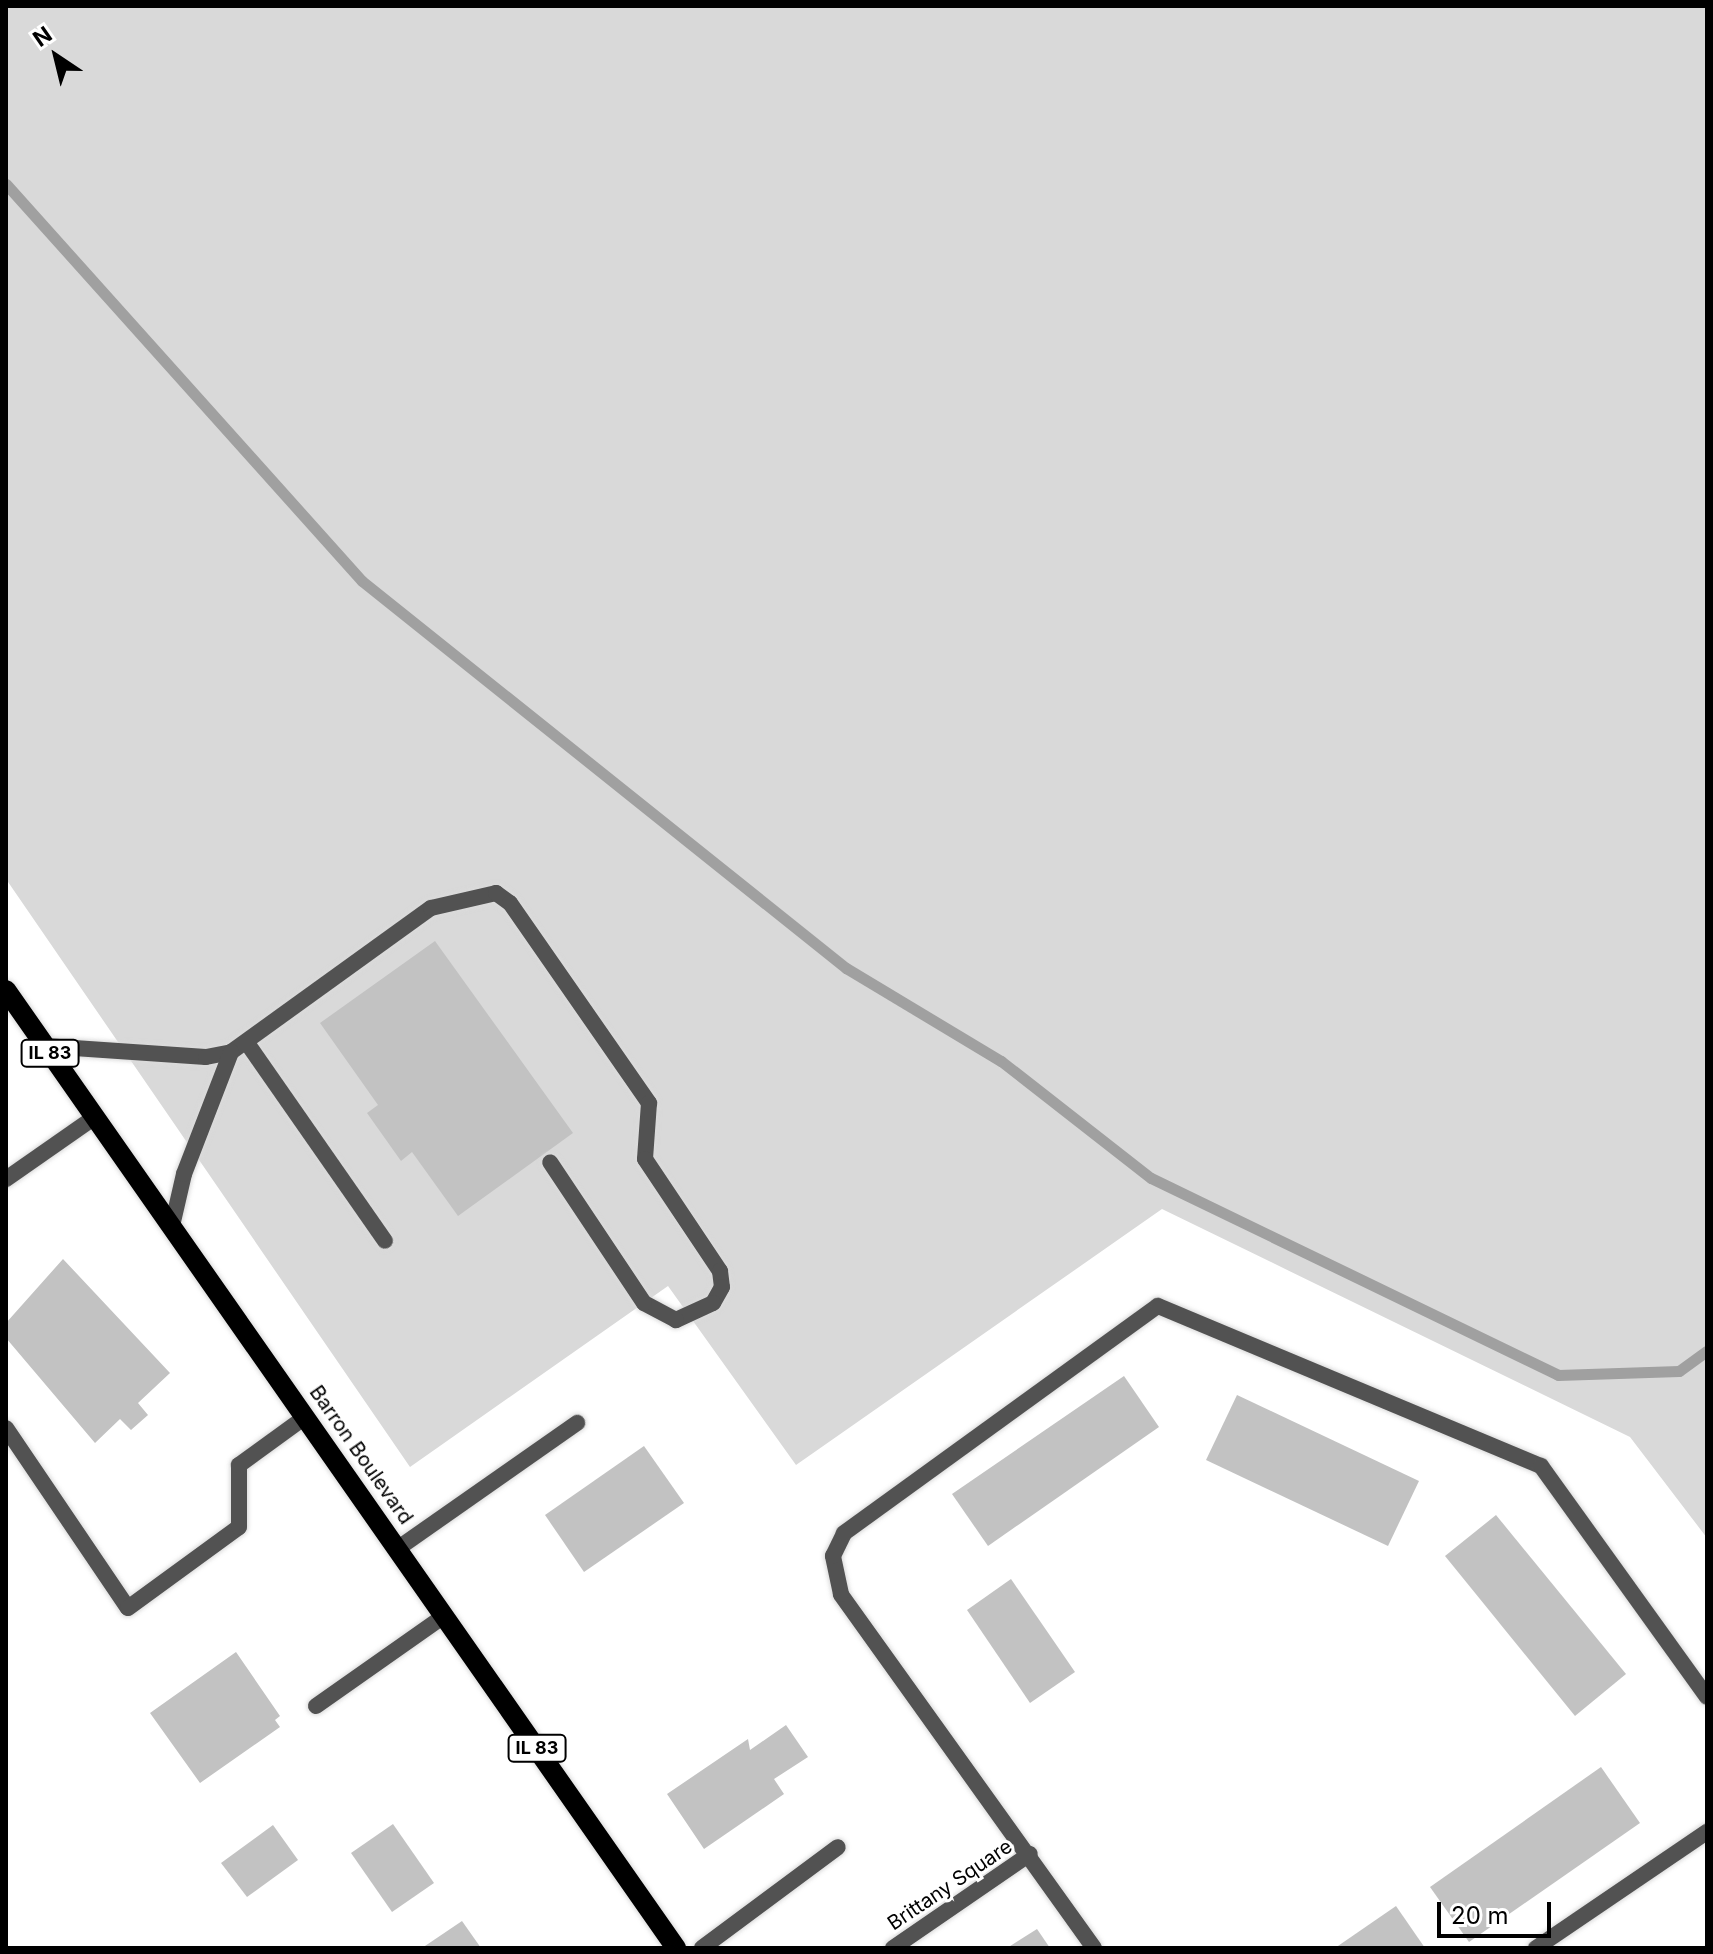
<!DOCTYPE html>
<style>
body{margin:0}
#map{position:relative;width:1713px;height:1954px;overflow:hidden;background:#fff;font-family:Inter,sans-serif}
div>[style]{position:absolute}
.green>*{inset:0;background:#d9d9d9}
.stream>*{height:11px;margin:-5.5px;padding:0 5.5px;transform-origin:5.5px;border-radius:5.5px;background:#a0a0a0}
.building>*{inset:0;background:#c2c2c2}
.roads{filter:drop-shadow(0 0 2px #dbdbdb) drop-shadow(0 0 2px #dbdbdb)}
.lane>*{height:16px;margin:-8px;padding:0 8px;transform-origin:8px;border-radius:8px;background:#525252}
.primary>*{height:20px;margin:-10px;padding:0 10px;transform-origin:10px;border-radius:10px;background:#000}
span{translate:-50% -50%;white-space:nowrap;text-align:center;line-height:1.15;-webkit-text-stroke:6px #fff;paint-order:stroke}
.shield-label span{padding:2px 6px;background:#fff;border:2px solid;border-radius:6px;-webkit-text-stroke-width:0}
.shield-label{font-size:18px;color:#000;font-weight:700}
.street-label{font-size:20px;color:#000}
.frame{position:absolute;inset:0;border:8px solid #000;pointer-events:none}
.north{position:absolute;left:16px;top:16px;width:80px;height:80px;-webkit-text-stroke:6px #fff;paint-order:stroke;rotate:325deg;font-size:22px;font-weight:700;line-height:32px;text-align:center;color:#000}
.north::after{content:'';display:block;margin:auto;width:28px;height:36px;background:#000;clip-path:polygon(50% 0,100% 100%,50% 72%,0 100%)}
.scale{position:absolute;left:1437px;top:1902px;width:114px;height:36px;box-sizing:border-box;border:4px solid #000;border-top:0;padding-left:10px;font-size:24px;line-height:28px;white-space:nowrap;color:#000;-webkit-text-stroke:6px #fff;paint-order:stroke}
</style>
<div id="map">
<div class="green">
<div style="clip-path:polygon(6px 6px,1707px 6px,1707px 1538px,1630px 1437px,1162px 1209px,796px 1465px,668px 1286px,410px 1467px,6px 879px)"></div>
</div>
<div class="stream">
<div style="left:6px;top:184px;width:533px;rotate:48.12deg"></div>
<div style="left:362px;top:581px;width:620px;rotate:38.65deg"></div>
<div style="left:846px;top:968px;width:181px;rotate:31deg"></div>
<div style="left:1001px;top:1061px;width:190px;rotate:38deg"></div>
<div style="left:1151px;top:1178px;width:452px;rotate:25.8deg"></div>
<div style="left:1558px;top:1375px;width:121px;rotate:-1.9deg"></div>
<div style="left:1679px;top:1371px;width:34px;rotate:-36deg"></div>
</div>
<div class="building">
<div style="clip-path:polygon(435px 941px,573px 1133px,458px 1216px,412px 1152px,401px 1161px,367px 1113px,378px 1105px,320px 1023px)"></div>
<div style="clip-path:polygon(63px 1259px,170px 1373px,138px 1403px,148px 1415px,131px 1430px,120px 1419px,95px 1443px,6px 1338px,6px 1323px)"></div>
<div style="clip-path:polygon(1124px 1376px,1159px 1427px,988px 1546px,952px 1494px)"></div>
<div style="clip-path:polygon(1237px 1395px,1419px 1481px,1388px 1546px,1206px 1460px)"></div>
<div style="clip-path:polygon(644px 1446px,684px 1503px,584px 1572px,545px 1515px)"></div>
<div style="clip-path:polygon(1496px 1515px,1626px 1674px,1575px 1716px,1445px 1556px)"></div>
<div style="clip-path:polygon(1011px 1579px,1075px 1672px,1030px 1703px,967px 1610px)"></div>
<div style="clip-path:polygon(236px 1652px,280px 1716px,275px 1720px,280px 1727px,200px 1783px,150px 1713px)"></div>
<div style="clip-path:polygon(786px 1725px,808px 1757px,774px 1779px,784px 1794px,704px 1849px,667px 1794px,748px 1739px,750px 1750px)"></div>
<div style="clip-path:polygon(1601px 1767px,1640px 1823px,1469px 1942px,1430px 1887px)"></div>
<div style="clip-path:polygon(393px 1824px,434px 1883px,392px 1912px,351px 1853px)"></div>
<div style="clip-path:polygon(273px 1825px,298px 1860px,247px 1897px,221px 1863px)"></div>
<div style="clip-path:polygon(1396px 1906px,1425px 1948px,1335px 1948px)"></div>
<div style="clip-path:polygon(462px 1921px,481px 1948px,422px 1948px)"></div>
<div style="clip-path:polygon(1037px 1929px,1050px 1948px,1007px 1948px)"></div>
</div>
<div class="roads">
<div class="lane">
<div style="left:247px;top:1043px;width:241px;rotate:55.1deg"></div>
<div style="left:45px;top:1046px;width:161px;rotate:3.9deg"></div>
<div style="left:206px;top:1057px;width:25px;rotate:-11deg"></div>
<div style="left:231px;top:1052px;width:246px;rotate:-35.8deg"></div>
<div style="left:431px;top:908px;width:67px;rotate:-13deg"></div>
<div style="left:496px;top:893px;width:17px;rotate:36deg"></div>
<div style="left:510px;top:903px;width:244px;rotate:55.2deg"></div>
<div style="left:649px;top:1103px;width:56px;rotate:94.1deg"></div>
<div style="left:645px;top:1159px;width:135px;rotate:56.2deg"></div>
<div style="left:720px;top:1271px;width:16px;rotate:83deg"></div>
<div style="left:722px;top:1287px;width:18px;rotate:119deg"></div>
<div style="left:713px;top:1303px;width:41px;rotate:155.3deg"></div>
<div style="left:676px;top:1320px;width:36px;rotate:-152deg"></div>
<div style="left:644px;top:1303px;width:169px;rotate:-123.7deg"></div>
<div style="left:6px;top:1179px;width:108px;rotate:-34.9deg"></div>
<div style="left:172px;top:1226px;width:53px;rotate:-77deg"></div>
<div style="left:184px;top:1174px;width:131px;rotate:-68.9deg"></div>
<div style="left:6px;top:1428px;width:217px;rotate:55.9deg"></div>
<div style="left:128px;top:1608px;width:137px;rotate:-36.1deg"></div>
<div style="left:239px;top:1527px;width:62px;rotate:-90deg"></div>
<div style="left:239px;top:1465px;width:82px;rotate:-36deg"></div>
<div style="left:397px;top:1549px;width:220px;rotate:-35deg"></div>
<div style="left:316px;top:1706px;width:156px;rotate:-35.1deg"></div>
<div style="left:702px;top:1948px;width:169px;rotate:-36.6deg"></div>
<div style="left:893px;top:1948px;width:166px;rotate:-34.5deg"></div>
<div style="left:1094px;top:1948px;width:435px;rotate:-125.6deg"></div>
<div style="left:841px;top:1594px;width:39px;rotate:-102deg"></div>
<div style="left:833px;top:1556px;width:25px;rotate:-64deg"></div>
<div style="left:844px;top:1533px;width:387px;rotate:-35.9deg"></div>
<div style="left:1158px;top:1306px;width:415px;rotate:22.7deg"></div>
<div style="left:1541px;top:1466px;width:284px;rotate:54.3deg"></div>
<div style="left:1536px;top:1948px;width:207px;rotate:-34.2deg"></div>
</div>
<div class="primary">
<div style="left:6px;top:990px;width:1169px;rotate:55.03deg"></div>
</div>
</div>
<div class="shield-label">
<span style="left:50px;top:1053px">IL 83</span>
<span style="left:537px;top:1748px">IL 83</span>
</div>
<div class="street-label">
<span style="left:361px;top:1455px;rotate:55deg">Barron Boulevard</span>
<span style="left:950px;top:1885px;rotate:-34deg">Brittany Square</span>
</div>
<div class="frame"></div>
<div class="north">N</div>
<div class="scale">20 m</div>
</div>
